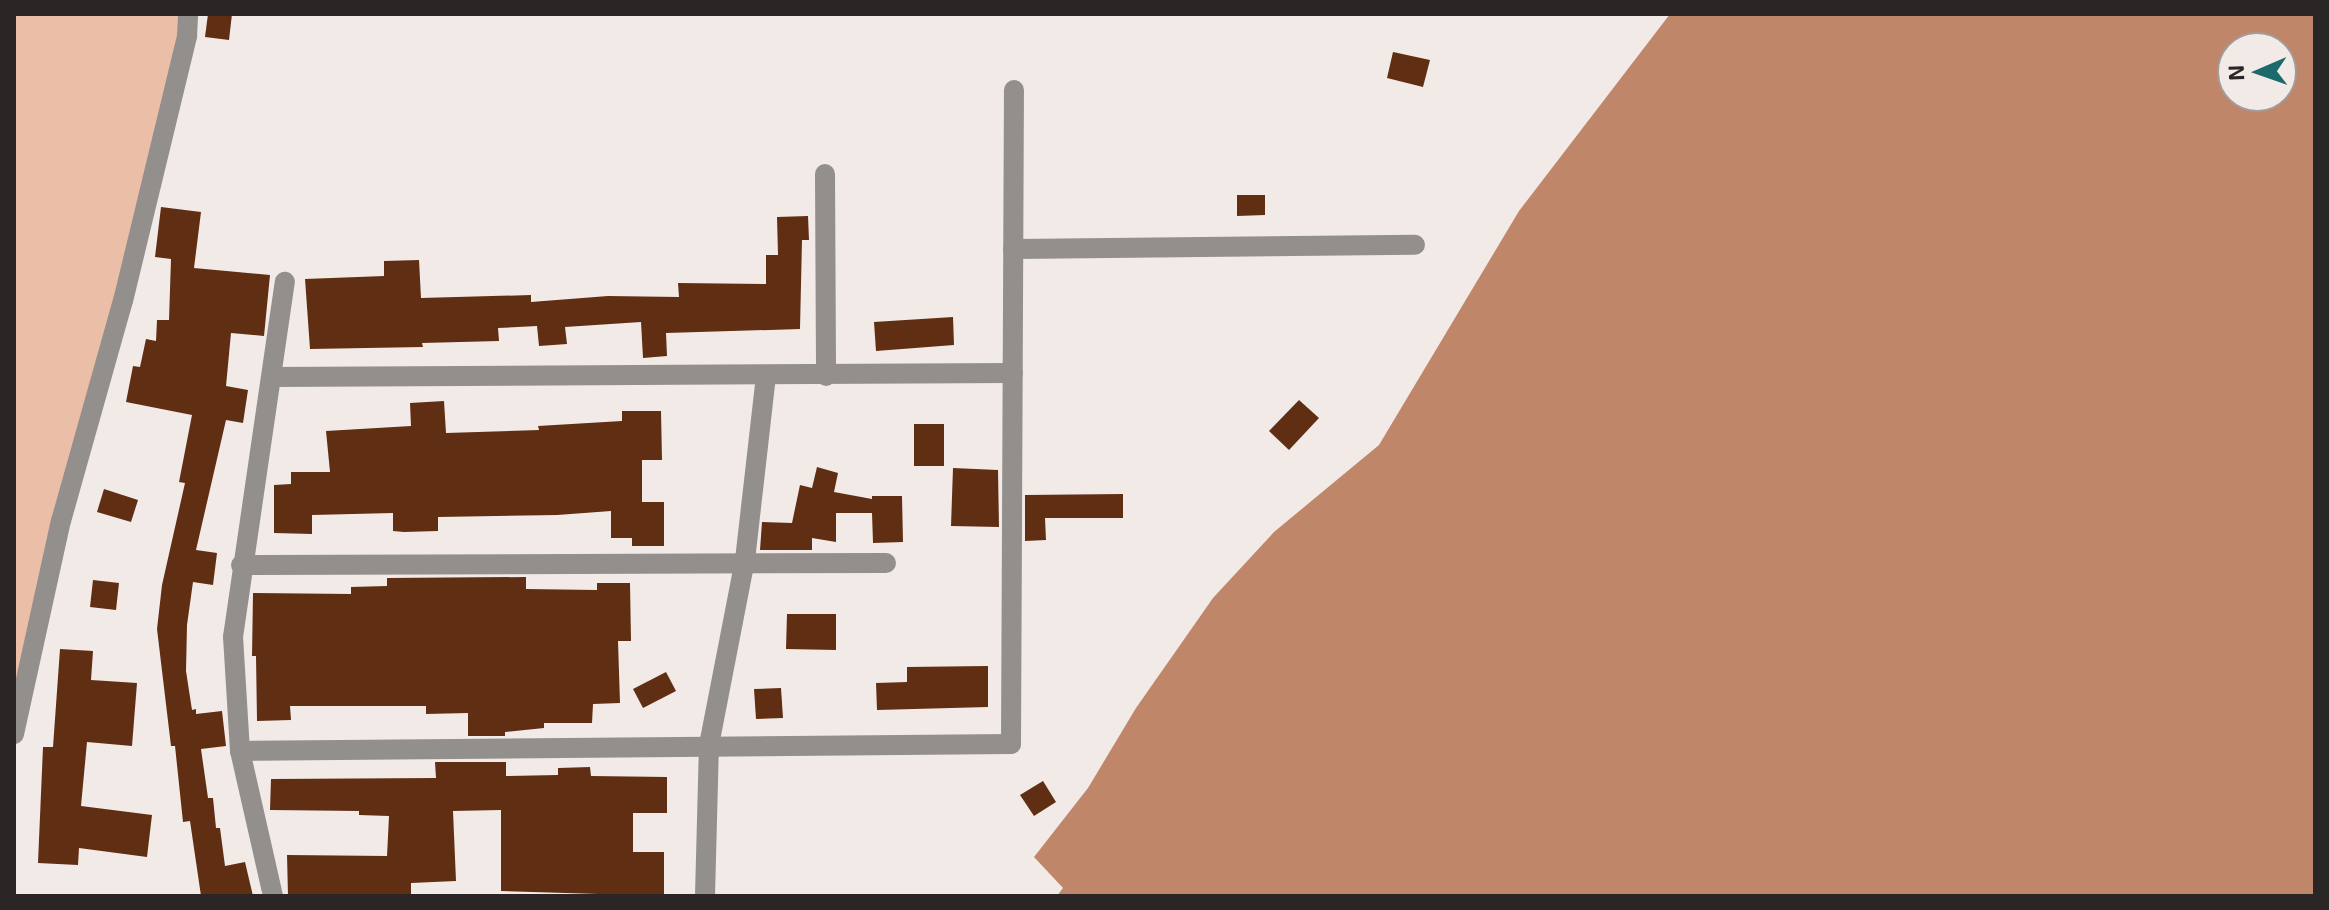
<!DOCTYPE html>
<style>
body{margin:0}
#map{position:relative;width:2329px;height:910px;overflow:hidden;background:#f2eae6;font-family:"Exo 2",sans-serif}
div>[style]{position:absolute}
.green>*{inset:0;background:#ebbea8}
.water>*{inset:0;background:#c0866a}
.building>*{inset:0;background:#602e13}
.minor>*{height:20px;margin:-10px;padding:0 10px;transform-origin:10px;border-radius:10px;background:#928f8d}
.tertiary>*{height:20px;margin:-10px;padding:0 10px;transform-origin:10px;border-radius:10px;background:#928f8d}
span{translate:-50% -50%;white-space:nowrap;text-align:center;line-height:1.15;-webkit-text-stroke:8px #f2eae6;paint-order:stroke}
.frame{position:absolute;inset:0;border:16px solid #292625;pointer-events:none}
.north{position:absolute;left:2217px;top:32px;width:80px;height:80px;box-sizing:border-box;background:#f2eae6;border:2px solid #a29c99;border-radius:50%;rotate:268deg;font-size:22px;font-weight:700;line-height:32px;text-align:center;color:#292625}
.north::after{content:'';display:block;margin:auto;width:28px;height:36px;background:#1c6a6b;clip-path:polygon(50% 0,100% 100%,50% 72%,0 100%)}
</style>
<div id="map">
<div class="green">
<div style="clip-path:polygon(14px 14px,188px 14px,14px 734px)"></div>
</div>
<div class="water">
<div style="clip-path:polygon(evenodd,1670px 14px,2315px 14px,2315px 896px,1057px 896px,1063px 888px,1034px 857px,1088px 788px,1136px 708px,1213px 598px,1274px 532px,1379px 445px,1519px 211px,1670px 14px,2233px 48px,2281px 48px,2281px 96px,2233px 96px,2233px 48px)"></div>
</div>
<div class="building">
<div style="clip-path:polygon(208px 14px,232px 14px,229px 40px,205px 37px)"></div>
<div style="clip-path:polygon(1393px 52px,1430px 60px,1423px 87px,1387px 78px)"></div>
<div style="clip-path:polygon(1237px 195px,1265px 195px,1265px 215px,1237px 216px)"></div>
<div style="clip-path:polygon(161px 207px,201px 212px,194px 268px,270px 275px,264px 336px,231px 333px,226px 386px,248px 390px,243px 423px,226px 420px,196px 550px,217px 553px,213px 585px,193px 582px,187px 625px,186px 671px,192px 710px,196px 709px,196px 714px,222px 711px,226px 746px,201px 749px,208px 798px,213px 798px,216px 828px,220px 828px,225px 866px,245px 862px,253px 896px,201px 896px,190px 821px,183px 822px,175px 746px,171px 746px,157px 629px,162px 585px,185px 483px,179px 482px,192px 415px,126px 402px,133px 366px,140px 367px,146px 339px,156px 341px,157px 320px,169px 320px,171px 259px,155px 257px)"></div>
<div style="clip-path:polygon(808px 216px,809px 240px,802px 240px,800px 329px,666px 333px,667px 356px,643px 358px,641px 322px,565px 327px,567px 344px,539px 346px,537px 326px,498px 328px,499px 341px,422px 343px,423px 347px,310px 349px,305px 279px,384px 276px,384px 261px,419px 260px,421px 298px,531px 295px,531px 302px,608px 296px,679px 297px,678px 283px,766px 284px,766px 255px,778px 255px,777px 217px)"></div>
<div style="clip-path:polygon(953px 317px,954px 345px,876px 351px,874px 322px)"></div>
<div style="clip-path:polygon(1299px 400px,1319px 418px,1289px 450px,1269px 431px)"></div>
<div style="clip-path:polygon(444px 401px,446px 433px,539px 430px,538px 426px,622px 421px,622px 411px,661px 411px,662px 460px,642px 460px,642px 502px,664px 502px,664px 546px,632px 546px,632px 538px,611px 538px,611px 511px,557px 515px,438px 517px,438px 531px,404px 532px,393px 531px,393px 513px,312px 515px,312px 534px,274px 533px,274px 485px,291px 484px,291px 472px,330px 472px,326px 431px,411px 426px,410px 403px)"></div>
<div style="clip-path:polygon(914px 424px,944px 424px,944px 466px,914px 466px)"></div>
<div style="clip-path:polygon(817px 467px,838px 473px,834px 492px,872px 499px,872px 496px,902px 496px,903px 542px,873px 543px,872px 513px,836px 513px,836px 542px,812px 538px,812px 550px,760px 550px,762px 522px,792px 523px,800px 485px,812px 488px)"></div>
<div style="clip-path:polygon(953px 468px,998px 470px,999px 527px,951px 526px)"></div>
<div style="clip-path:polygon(104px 489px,138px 500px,131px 522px,97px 512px)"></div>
<div style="clip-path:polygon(1123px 494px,1123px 518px,1045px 518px,1046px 540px,1025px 541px,1025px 495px)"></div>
<div style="clip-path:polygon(526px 577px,526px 589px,597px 590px,597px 583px,630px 583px,631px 641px,618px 641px,620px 703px,593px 704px,592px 723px,544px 723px,544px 728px,505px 732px,505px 736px,468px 736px,468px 713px,426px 714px,426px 706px,290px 706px,291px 720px,257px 721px,256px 656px,252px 656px,253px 593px,351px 594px,351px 587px,387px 586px,387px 578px)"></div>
<div style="clip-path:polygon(93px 580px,119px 583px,116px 610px,90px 607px)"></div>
<div style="clip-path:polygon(787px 614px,836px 614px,836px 650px,786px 649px)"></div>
<div style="clip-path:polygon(60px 649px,93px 651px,91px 680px,137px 683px,132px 746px,87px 742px,81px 806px,152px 815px,147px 857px,79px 848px,78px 865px,38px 863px,43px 747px,53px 747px)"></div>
<div style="clip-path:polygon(988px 666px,988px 707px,877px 710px,876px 683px,907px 682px,907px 667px)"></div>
<div style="clip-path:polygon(666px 672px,676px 691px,643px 708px,633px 689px)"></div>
<div style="clip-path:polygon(781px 688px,783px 718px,756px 719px,754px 689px)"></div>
<div style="clip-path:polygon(435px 762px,506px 762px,506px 776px,558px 775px,558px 768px,590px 767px,591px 776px,667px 777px,667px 813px,633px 813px,633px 852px,664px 852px,664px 896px,501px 891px,501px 810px,453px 811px,456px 881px,411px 883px,411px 896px,288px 896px,287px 855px,387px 856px,389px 816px,359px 815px,359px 811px,270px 810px,271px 779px,436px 778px)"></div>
<div style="clip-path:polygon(1043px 781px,1056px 802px,1034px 816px,1020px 795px)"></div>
</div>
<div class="minor">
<div style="left:825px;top:174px;width:202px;rotate:89.7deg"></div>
<div style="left:1013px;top:249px;width:402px;rotate:-0.6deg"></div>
<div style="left:272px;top:377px;width:741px;rotate:-0.31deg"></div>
<div style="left:241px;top:565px;width:645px;rotate:-0.18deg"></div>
<div style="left:240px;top:751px;width:771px;rotate:-0.52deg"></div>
<div style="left:1011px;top:744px;width:654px;rotate:-89.74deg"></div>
<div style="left:273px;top:896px;width:149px;rotate:-102.8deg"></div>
<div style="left:240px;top:751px;width:114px;rotate:-93.5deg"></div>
<div style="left:233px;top:637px;width:359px;rotate:-81.7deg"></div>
<div style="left:705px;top:896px;width:151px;rotate:-88.5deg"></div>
<div style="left:709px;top:745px;width:188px;rotate:-79deg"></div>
<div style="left:745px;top:560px;width:184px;rotate:-83.5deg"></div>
</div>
<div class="tertiary">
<div style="left:14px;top:734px;width:218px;rotate:-77.6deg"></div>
<div style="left:61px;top:521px;width:229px;rotate:-74.3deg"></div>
<div style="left:123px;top:301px;width:273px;rotate:-76.4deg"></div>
<div style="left:187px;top:36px;width:22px;rotate:-87deg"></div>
</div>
<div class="frame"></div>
<div class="north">N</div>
</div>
